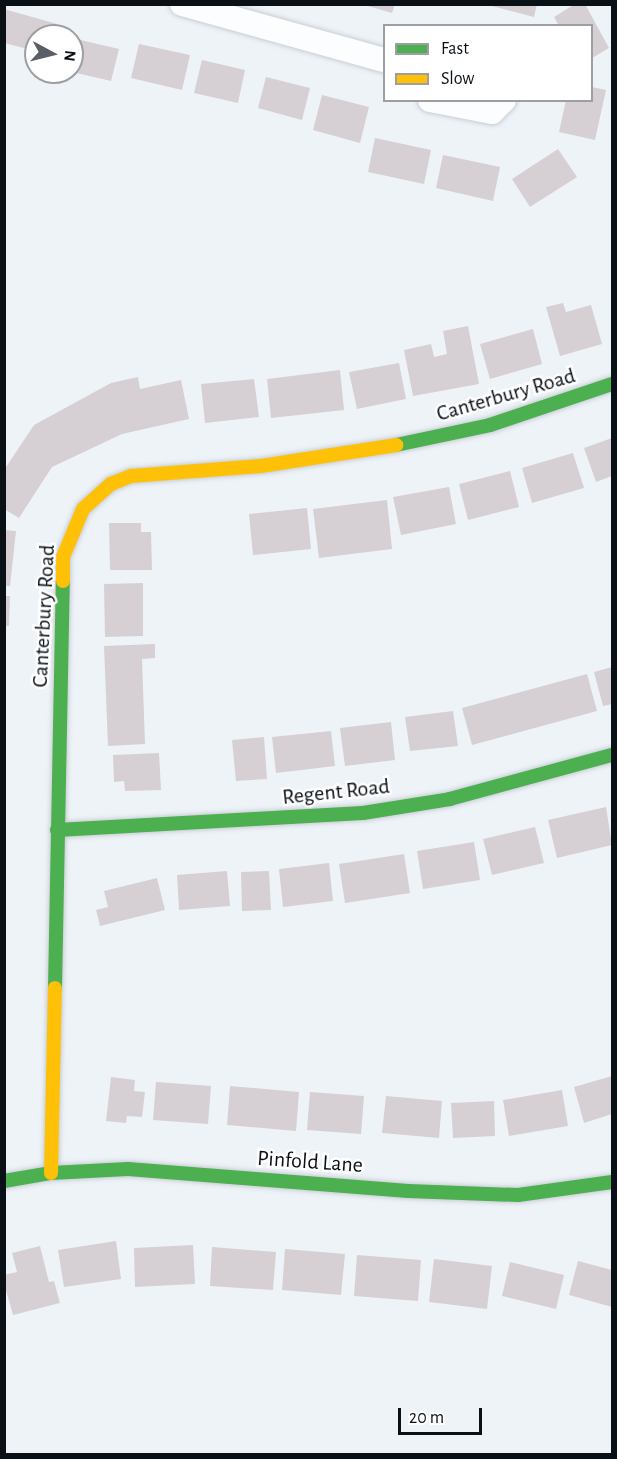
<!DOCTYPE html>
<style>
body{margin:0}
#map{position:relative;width:617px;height:1459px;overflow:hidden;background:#eef3f8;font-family:"Alegreya Sans",sans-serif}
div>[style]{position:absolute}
.building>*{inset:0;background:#d6d0d4}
.roads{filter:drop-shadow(0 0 2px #c8cfd4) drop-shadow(0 0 2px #c8cfd4)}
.street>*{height:24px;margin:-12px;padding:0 12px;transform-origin:12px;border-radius:12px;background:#fcfdfe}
.fast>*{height:14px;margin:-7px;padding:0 7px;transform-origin:7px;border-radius:7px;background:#4caf50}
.slow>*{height:14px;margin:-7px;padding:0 7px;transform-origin:7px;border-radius:7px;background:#ffc107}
span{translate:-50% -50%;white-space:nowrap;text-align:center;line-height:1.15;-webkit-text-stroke:5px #fff;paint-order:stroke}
.street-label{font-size:22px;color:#091016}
.frame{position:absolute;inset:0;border:6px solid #091016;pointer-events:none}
.legend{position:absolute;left:383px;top:24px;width:210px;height:78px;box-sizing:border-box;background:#fff;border:2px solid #9d9fa2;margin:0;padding:8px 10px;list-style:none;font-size:18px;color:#091016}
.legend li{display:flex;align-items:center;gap:12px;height:30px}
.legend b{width:30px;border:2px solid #9d9fa2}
.north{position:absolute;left:24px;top:24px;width:60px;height:60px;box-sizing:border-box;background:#fff;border:2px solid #9d9fa2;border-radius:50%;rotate:97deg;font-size:16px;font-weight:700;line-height:24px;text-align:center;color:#091016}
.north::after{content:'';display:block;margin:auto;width:21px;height:27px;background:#595f65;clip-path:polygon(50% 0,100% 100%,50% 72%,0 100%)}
.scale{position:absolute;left:398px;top:1408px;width:84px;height:27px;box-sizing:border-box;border:3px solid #091016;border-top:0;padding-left:8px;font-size:18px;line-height:21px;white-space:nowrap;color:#091016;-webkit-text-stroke:4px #fff;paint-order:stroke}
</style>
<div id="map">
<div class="building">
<div style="clip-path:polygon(361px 4px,395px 4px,392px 13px)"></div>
<div style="clip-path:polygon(484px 4px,537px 4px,534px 17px)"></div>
<div style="clip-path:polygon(575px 4px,585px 4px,609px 48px,592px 58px,592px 26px,559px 26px,554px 17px)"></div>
<div style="clip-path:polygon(4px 9px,57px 24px,53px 36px,36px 36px,36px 51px,4px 43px)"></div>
<div style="clip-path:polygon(72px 38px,119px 49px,111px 81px,72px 72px)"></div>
<div style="clip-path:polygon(139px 44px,190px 55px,182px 90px,131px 78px)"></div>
<div style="clip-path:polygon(202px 60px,245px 70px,238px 103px,194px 93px)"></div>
<div style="clip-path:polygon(266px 77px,310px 88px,302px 120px,258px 108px)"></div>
<div style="clip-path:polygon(592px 87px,606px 90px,595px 140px,559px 132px,566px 100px,592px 100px)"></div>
<div style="clip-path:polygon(322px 95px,369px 107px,360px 143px,313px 130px)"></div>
<div style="clip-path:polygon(375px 138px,431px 150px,424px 184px,368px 172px)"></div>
<div style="clip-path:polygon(558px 149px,577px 177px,530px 207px,512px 179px)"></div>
<div style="clip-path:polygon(443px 155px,500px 167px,493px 201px,436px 188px)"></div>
<div style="clip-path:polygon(563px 303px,566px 312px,591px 305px,602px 344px,560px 356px,546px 307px)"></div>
<div style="clip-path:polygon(468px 326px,479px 384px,413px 396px,404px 350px,431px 344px,434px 357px,447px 354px,443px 331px)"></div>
<div style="clip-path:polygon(533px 329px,542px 364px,490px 379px,480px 344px)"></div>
<div style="clip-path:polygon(399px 363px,406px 399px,357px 409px,349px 372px)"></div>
<div style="clip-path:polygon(340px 370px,344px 410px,271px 418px,267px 379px)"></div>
<div style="clip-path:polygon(138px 377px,140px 389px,181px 380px,189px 419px,122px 434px,52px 467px,19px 518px,4px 509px,4px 470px,34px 425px,111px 383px)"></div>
<div style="clip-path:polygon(254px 379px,259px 417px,205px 423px,201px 384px)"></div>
<div style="clip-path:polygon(612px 438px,612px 476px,596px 482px,584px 448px)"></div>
<div style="clip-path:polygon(573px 453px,584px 488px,532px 503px,522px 468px)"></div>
<div style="clip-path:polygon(510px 471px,519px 507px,468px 520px,459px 484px)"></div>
<div style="clip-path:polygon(449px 487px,456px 524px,401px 535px,393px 497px)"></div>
<div style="clip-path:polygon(387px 500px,392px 549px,319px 558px,313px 509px)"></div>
<div style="clip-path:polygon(307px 508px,311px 549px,253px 555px,249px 514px)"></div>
<div style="clip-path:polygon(109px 523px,141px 523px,141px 532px,151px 532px,152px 570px,110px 570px)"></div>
<div style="clip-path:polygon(4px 530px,16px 531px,10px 586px,4px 586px)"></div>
<div style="clip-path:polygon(143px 583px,143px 636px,105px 637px,104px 584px)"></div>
<div style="clip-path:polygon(4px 596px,10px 596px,9px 626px,4px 626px)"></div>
<div style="clip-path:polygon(155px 644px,155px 658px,142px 659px,145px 744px,108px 746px,104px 646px)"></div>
<div style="clip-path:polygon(612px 667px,612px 704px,603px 706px,594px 672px)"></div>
<div style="clip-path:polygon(587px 674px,597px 711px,472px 745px,462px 708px)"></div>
<div style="clip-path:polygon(453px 711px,458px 746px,410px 751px,405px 717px)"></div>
<div style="clip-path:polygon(391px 722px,395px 760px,345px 766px,340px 728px)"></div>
<div style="clip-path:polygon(331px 731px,335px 766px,276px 773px,272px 737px)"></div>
<div style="clip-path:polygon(264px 737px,267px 779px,236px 781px,232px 740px)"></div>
<div style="clip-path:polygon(159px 753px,161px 790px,125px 791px,124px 781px,114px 782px,113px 755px)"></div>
<div style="clip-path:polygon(606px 807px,612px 845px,557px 858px,548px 820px)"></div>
<div style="clip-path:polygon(535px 827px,544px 863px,492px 875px,483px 839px)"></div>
<div style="clip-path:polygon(474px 842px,480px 880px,423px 889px,417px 851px)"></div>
<div style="clip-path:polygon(404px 854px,410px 893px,345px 903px,339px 864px)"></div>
<div style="clip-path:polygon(329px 863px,333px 901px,283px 907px,279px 869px)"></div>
<div style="clip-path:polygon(227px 871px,230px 906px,179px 910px,177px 875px)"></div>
<div style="clip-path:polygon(269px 871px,271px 910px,242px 911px,241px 872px)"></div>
<div style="clip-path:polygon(157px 878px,165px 910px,100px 926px,96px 910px,108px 907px,104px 891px)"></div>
<div style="clip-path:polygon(612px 1076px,612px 1114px,584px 1123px,574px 1087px)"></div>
<div style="clip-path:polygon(111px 1077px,135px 1080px,134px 1091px,145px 1092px,142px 1117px,127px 1116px,126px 1123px,106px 1121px)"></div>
<div style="clip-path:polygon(156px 1082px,211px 1086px,208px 1124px,153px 1120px)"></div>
<div style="clip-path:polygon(230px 1086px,299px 1092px,296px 1131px,227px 1125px)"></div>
<div style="clip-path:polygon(562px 1090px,568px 1126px,509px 1136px,503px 1100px)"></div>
<div style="clip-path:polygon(310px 1092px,364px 1096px,361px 1134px,307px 1130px)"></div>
<div style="clip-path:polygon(386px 1096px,442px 1101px,439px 1138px,382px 1133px)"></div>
<div style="clip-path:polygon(494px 1101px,495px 1136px,453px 1138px,451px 1103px)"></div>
<div style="clip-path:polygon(116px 1241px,121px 1279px,64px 1287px,58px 1250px)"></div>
<div style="clip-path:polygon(193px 1245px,195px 1284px,135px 1287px,134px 1248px)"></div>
<div style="clip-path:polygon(40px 1246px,49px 1282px,54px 1281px,60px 1303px,13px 1315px,4px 1283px,4px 1275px,17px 1272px,12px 1253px)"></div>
<div style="clip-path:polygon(212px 1247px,276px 1252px,273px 1290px,210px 1286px)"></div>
<div style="clip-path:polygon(285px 1249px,345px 1254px,341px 1295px,282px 1290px)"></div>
<div style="clip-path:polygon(357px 1255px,421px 1260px,418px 1301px,354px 1296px)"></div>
<div style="clip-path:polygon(434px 1259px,492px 1266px,487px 1309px,429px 1302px)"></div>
<div style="clip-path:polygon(578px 1261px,612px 1270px,612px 1307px,569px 1295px)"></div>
<div style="clip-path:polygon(510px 1262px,564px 1275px,556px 1309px,502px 1296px)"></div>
</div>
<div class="roads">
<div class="street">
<div style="left:182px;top:4px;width:210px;rotate:15.5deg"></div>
<div style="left:430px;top:100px;width:63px;rotate:11deg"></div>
<div style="left:492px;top:112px;width:17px;rotate:-45deg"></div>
</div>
<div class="fast">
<div style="left:396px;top:445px;width:96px;rotate:-12deg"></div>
<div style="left:490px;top:425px;width:129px;rotate:-18.6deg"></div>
<div style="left:57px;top:830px;width:306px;rotate:-3.2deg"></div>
<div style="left:363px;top:813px;width:88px;rotate:-9.1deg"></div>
<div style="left:450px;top:799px;width:168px;rotate:-15.2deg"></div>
<div style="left:55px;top:988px;width:407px;rotate:-88.9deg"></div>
<div style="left:4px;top:1181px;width:48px;rotate:-9.7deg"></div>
<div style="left:51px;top:1173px;width:77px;rotate:-3deg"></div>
<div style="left:128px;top:1169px;width:281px;rotate:4.5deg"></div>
<div style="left:408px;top:1191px;width:110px;rotate:2.1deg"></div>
<div style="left:518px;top:1195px;width:95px;rotate:-7.9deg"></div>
</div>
<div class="slow">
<div style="left:63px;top:581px;width:24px;rotate:-90deg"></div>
<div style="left:63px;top:557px;width:52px;rotate:-67.4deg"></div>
<div style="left:83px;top:509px;width:38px;rotate:-42deg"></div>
<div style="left:111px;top:484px;width:22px;rotate:-22deg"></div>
<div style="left:131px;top:476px;width:130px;rotate:-4.4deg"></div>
<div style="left:261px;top:466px;width:137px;rotate:-8.8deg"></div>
<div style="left:51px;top:1173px;width:185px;rotate:-88.8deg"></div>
</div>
</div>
<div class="street-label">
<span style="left:506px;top:395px;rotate:-16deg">Canterbury Road</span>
<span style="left:44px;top:616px;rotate:-87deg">Canterbury Road</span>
<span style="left:336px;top:792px;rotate:-6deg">Regent Road</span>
<span style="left:310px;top:1162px;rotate:4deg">Pinfold Lane</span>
</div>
<div class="frame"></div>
<ul class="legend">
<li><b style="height:8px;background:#4caf50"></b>Fast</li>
<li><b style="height:8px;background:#ffc107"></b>Slow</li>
</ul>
<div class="north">N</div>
<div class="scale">20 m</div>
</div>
